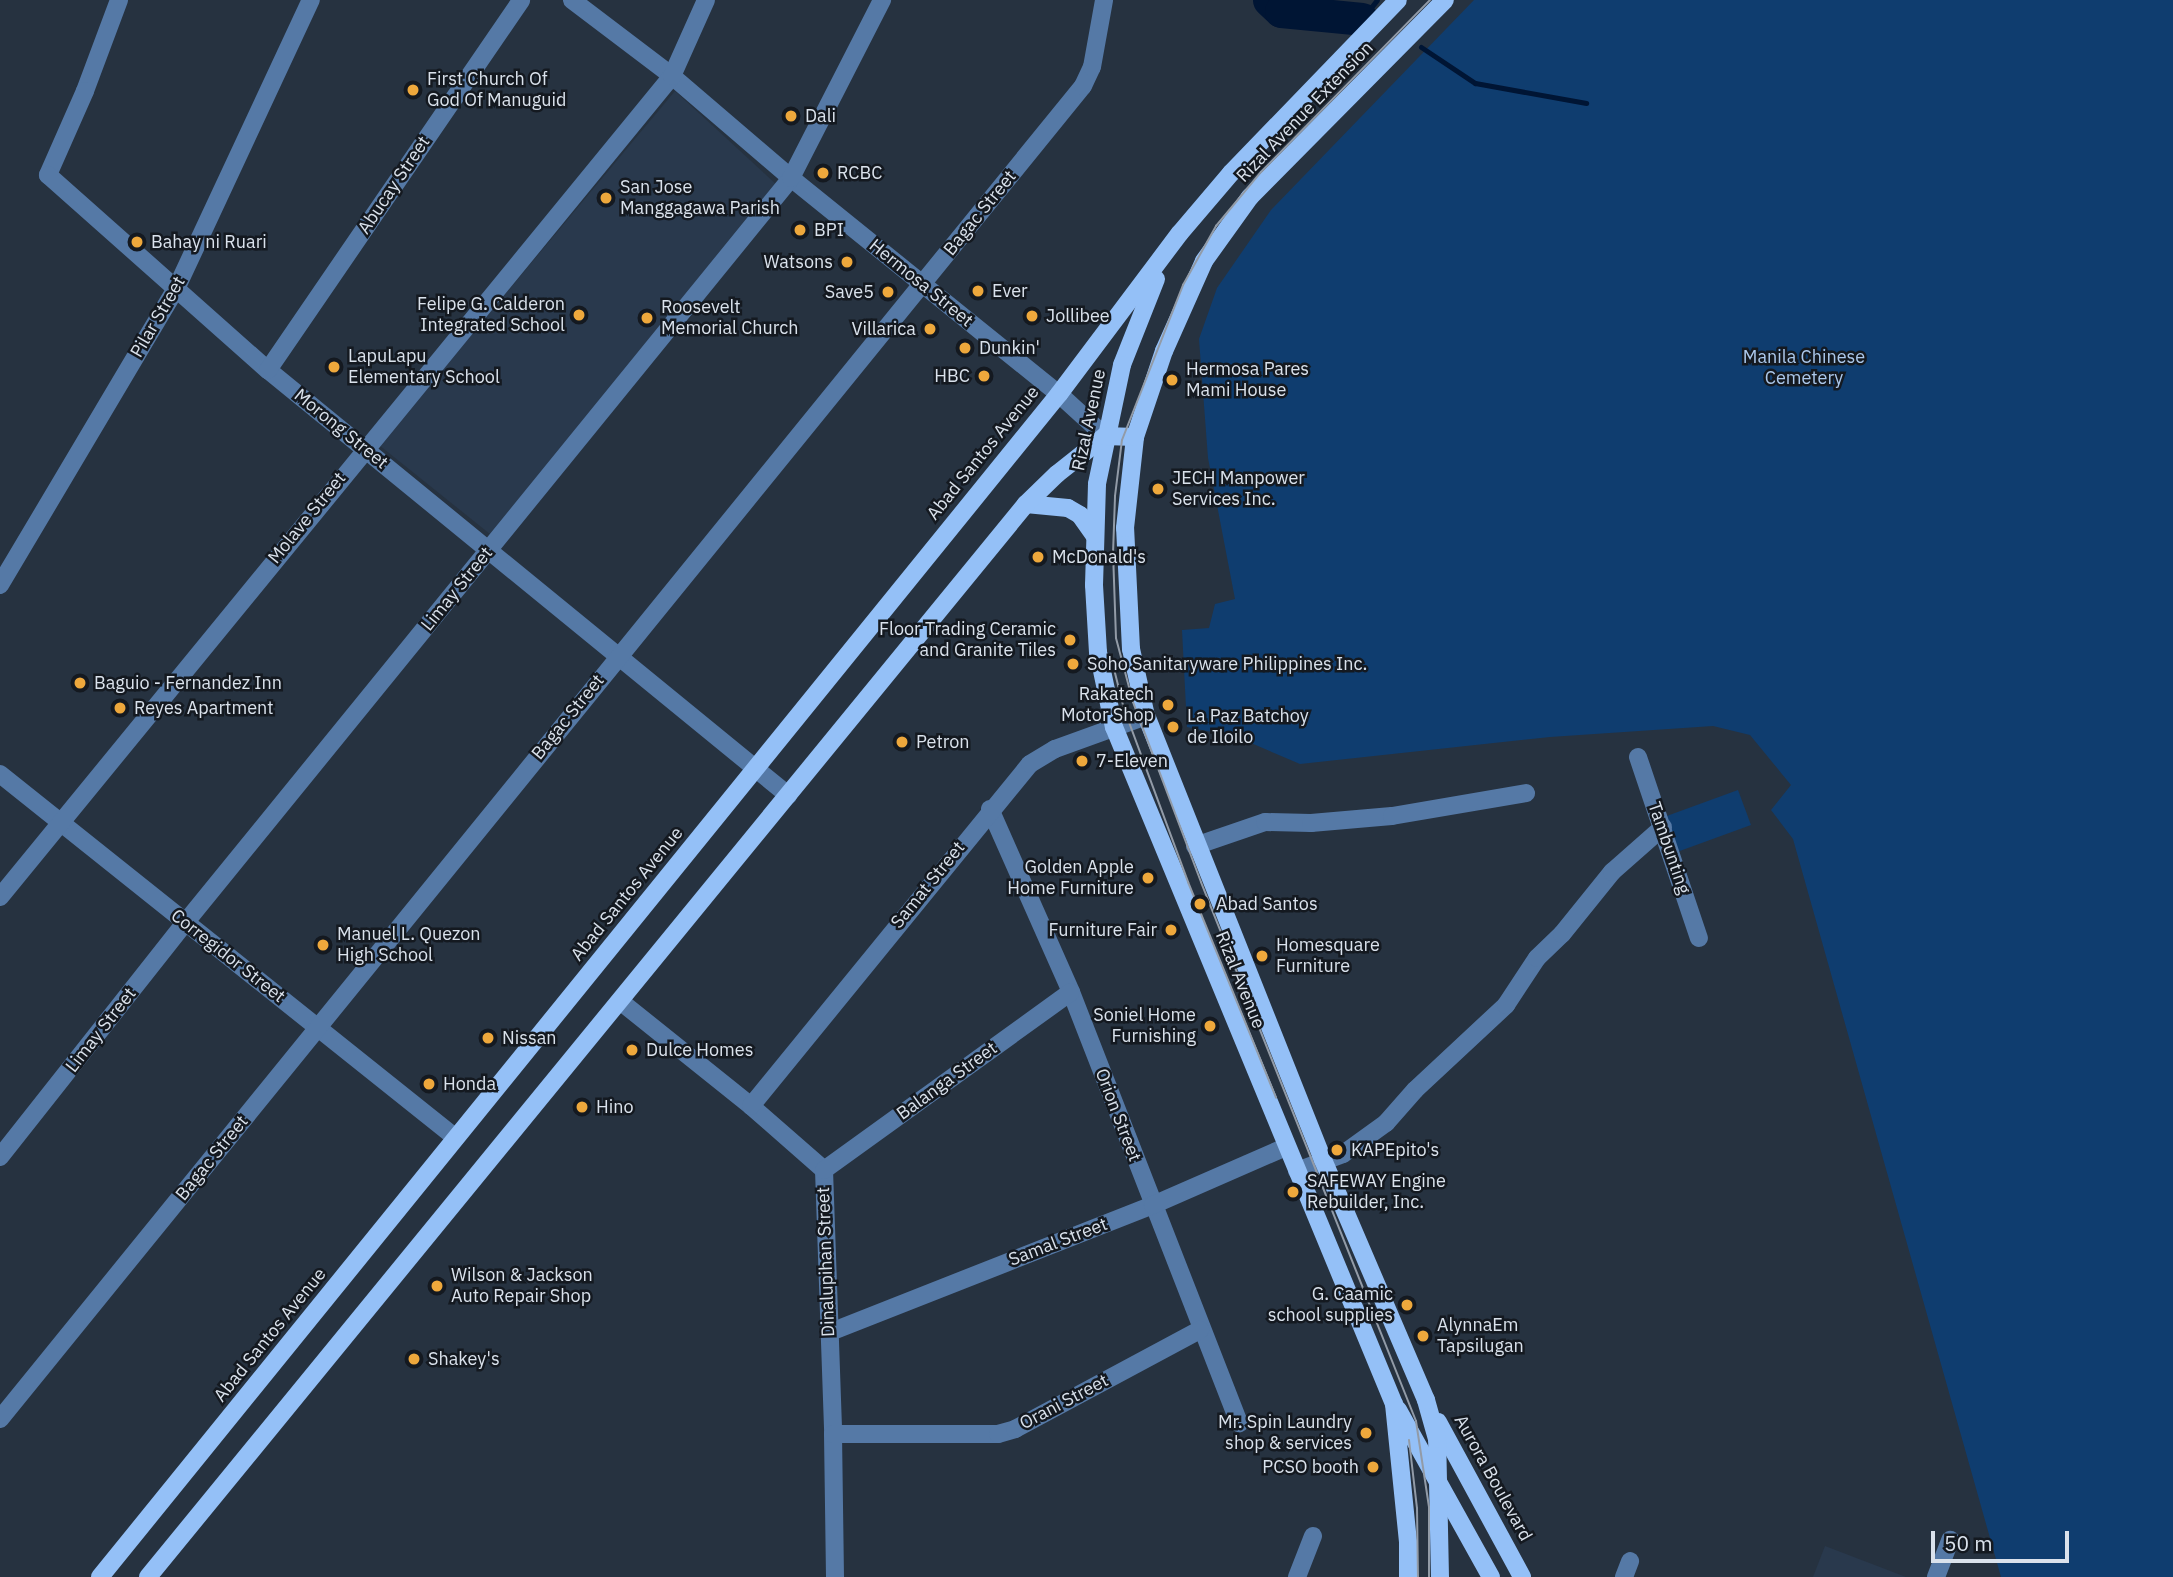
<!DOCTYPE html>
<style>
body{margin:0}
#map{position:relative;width:2173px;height:1577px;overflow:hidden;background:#263240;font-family:"IBM Plex Sans",sans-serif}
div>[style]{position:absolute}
.built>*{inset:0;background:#29394d}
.green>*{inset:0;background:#0f3d6f}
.stream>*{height:5px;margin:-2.5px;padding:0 2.5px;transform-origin:2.5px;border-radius:2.5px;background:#001534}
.river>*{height:33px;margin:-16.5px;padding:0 16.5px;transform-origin:16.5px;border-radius:16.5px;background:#001534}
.minor>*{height:18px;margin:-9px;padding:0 9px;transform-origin:9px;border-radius:9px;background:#5579a6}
.major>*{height:18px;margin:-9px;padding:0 9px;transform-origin:9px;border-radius:9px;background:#94c0f7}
.tram>*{height:2px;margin:-1px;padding:0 1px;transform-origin:1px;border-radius:1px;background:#929ba7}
.dots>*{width:19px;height:19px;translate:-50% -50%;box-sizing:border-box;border:4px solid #141920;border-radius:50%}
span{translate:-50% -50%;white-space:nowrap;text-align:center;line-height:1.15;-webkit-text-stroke:5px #141920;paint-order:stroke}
.poi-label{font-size:18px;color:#dae2ec}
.left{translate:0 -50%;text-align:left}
.right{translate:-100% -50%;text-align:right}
.street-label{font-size:18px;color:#dae2ec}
.park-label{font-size:18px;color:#acc9ed}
.scale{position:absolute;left:1931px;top:1531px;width:138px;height:32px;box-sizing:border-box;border:4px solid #dae2ec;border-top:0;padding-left:9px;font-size:21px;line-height:24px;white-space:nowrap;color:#dae2ec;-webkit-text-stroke:5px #141920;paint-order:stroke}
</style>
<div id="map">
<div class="built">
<div style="clip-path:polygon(675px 91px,778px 186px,490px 534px,379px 445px)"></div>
<div style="clip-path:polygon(1825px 1546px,1906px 1577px,1813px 1577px)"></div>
</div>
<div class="green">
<div style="clip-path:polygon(1474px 0,2173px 0,2173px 1577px,2001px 1577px,1793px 839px,1771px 810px,1791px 785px,1750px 735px,1713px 726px,1550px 737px,1300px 764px,1237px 737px,1187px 727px,1182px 630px,1209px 628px,1215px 604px,1235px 599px,1208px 458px,1199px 339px,1217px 288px,1271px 210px)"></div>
<div style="clip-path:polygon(1738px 790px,1751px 825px,1677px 852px,1664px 817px)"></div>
</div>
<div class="stream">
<div style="left:1362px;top:19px;width:24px;rotate:-52deg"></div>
<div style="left:1421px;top:47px;width:65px;rotate:33.7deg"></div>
<div style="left:1475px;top:83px;width:113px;rotate:10.2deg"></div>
</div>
<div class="river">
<div style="left:1269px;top:0;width:16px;rotate:43deg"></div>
<div style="left:1281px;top:11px;width:81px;rotate:5.6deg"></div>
</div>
<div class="minor">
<div style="left:119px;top:0;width:97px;rotate:110.5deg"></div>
<div style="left:85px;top:91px;width:92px;rotate:113.8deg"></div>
<div style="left:48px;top:175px;width:294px;rotate:41.6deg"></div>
<div style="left:268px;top:370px;width:672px;rotate:39.26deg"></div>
<div style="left:572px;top:0;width:126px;rotate:37.2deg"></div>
<div style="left:672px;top:76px;width:157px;rotate:40.6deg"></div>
<div style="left:791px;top:178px;width:344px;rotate:38.9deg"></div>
<div style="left:1059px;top:394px;width:62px;rotate:42.4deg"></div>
<div style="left:268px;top:370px;width:448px;rotate:-55.6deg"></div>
<div style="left:0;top:585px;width:344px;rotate:-59.3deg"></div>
<div style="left:176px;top:289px;width:319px;rotate:-65deg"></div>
<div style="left:1638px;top:757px;width:191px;rotate:71.4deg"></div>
<div style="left:0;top:774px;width:583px;rotate:38.6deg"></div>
<div style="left:990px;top:809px;width:200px;rotate:66.1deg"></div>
<div style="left:1071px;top:992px;width:463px;rotate:68.7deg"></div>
<div style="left:1195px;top:846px;width:74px;rotate:-18.9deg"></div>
<div style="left:1265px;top:822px;width:46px;rotate:1.2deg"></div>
<div style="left:1311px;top:823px;width:81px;rotate:-4.9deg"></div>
<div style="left:1392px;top:816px;width:136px;rotate:-9.7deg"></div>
<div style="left:0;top:897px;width:1061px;rotate:-50.7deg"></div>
<div style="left:672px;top:76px;width:83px;rotate:-65.9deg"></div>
<div style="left:620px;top:1001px;width:168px;rotate:38.7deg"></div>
<div style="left:751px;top:1106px;width:97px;rotate:41.2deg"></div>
<div style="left:824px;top:1170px;width:264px;rotate:88deg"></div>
<div style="left:833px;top:1434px;width:143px;rotate:89.2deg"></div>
<div style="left:751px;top:1106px;width:441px;rotate:-50.8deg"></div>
<div style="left:1030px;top:764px;width:29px;rotate:-31deg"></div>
<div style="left:1055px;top:749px;width:97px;rotate:-19.9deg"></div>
<div style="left:0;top:1157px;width:298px;rotate:-51.7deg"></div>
<div style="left:185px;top:923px;width:960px;rotate:-50.87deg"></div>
<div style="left:791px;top:178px;width:200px;rotate:-62.9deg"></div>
<div style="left:824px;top:1170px;width:304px;rotate:-35.8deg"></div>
<div style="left:1297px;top:1171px;width:49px;rotate:-20.3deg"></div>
<div style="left:1343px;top:1154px;width:53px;rotate:-35.8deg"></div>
<div style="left:1386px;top:1123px;width:44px;rotate:-48.7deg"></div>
<div style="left:1415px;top:1090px;width:125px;rotate:-43deg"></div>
<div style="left:1506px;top:1005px;width:56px;rotate:-56.6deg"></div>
<div style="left:1537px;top:958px;width:35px;rotate:-44deg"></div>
<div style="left:1562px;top:934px;width:80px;rotate:-51.1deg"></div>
<div style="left:1612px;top:872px;width:68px;rotate:-41.4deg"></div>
<div style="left:828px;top:1333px;width:349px;rotate:-21.5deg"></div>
<div style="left:1153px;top:1205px;width:145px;rotate:-23.6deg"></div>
<div style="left:0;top:1419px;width:1717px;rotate:-50.91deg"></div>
<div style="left:1083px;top:86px;width:21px;rotate:-65deg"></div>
<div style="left:1092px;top:67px;width:68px;rotate:-79.8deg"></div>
<div style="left:833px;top:1434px;width:165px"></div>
<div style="left:998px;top:1434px;width:18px;rotate:-16deg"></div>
<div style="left:1015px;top:1429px;width:210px;rotate:-28.2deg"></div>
<div style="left:1297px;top:1577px;width:44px;rotate:-68.7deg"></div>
<div style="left:1624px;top:1577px;width:17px;rotate:-69deg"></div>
<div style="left:1936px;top:1577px;width:40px;rotate:-69deg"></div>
</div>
<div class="major">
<div style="left:1156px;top:279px;width:92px;rotate:111.6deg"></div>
<div style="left:1122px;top:365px;width:122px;rotate:101.9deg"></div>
<div style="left:1097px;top:484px;width:101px;rotate:91.7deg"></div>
<div style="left:1094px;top:585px;width:67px;rotate:86.6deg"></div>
<div style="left:1098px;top:652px;width:77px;rotate:78deg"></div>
<div style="left:1114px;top:727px;width:733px;rotate:67.53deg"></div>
<div style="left:1394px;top:1404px;width:140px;rotate:84.2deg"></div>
<div style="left:1408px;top:1543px;width:34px;rotate:90deg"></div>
<div style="left:1026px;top:504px;width:42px;rotate:5.4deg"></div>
<div style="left:1068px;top:508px;width:14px;rotate:30deg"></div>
<div style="left:1080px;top:515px;width:24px;rotate:55deg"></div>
<div style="left:1398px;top:1410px;width:191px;rotate:60.9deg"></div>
<div style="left:1438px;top:1422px;width:176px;rotate:61.5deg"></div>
<div style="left:100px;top:1577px;width:1523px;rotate:-50.97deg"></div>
<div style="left:1059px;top:394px;width:201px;rotate:-53.1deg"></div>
<div style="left:1180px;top:233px;width:79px;rotate:-49.6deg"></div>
<div style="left:1231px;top:173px;width:240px;rotate:-46deg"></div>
<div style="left:148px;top:1577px;width:1386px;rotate:-50.71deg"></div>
<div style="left:1026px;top:504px;width:43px;rotate:-44.1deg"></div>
<div style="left:1057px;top:474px;width:61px;rotate:-38.4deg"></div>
<div style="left:1105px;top:436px;width:30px;rotate:2deg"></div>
<div style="left:1440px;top:1577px;width:138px;rotate:-91.2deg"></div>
<div style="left:1437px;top:1439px;width:41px;rotate:-105.8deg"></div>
<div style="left:1426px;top:1400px;width:261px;rotate:-113.2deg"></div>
<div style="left:1323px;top:1160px;width:478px;rotate:-111.7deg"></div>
<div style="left:1146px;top:716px;width:69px;rotate:-102.6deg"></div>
<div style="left:1131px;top:649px;width:121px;rotate:-92.8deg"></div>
<div style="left:1125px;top:528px;width:92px;rotate:-83.7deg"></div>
<div style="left:1135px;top:437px;width:91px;rotate:-71.4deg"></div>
<div style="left:1164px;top:351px;width:98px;rotate:-66deg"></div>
<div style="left:1204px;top:261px;width:79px;rotate:-54.3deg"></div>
<div style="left:1250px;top:197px;width:277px;rotate:-45.3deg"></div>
</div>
<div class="tram">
<div style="left:1114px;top:669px;width:38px;rotate:76deg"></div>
<div style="left:1123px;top:706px;width:188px;rotate:69.7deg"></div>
<div style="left:1188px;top:882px;width:233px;rotate:67.8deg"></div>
<div style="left:1409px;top:1440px;width:68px;rotate:83.3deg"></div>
<div style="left:1417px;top:1508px;width:69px;rotate:89.2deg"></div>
<div style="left:1429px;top:1577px;width:70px;rotate:-90deg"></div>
<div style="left:1429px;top:1507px;width:87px;rotate:-98.6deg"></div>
<div style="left:1416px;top:1421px;width:580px;rotate:-111.75deg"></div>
<div style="left:1201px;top:882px;width:192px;rotate:-110.7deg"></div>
<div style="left:1133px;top:702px;width:66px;rotate:-104.9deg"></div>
<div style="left:1116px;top:638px;width:84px;rotate:-92deg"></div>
<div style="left:1113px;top:554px;width:58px;rotate:-88deg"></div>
<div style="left:1115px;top:496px;width:56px;rotate:-82.9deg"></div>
<div style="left:1122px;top:440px;width:167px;rotate:-68.5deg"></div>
<div style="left:1183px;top:285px;width:68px;rotate:-60.8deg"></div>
<div style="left:1216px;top:226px;width:70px;rotate:-50.2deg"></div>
<div style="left:1261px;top:172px;width:241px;rotate:-45.5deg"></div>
</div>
<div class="dots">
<div style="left:413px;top:90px;background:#eea83c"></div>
<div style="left:791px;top:116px;background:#eea83c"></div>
<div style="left:823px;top:173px;background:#eea83c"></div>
<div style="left:606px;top:198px;background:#eea83c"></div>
<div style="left:800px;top:230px;background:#eea83c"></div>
<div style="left:137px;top:242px;background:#eea83c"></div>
<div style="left:847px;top:262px;background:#eea83c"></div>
<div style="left:978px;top:291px;background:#eea83c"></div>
<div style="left:888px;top:292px;background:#eea83c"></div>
<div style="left:579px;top:315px;background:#eea83c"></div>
<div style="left:1032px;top:316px;background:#eea83c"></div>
<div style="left:647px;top:318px;background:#eea83c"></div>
<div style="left:930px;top:329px;background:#eea83c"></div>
<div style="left:965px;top:348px;background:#eea83c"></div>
<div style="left:334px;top:367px;background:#eea83c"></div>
<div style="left:984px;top:376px;background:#eea83c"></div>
<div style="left:1172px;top:380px;background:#eea83c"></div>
<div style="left:1158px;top:489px;background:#eea83c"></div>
<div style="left:1038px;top:557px;background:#eea83c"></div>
<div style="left:1070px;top:640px;background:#eea83c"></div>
<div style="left:1073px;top:664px;background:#eea83c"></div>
<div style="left:80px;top:683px;background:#eea83c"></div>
<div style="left:1168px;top:705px;background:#eea83c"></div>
<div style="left:120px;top:708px;background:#eea83c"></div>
<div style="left:1173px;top:727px;background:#eea83c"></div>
<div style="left:902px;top:742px;background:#eea83c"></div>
<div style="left:1082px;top:761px;background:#eea83c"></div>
<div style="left:1148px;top:878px;background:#eea83c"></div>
<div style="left:1200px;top:904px;background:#eea83c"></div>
<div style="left:1171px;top:930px;background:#eea83c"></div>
<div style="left:323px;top:945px;background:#eea83c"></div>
<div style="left:1262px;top:956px;background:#eea83c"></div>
<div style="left:1210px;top:1026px;background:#eea83c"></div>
<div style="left:488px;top:1038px;background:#eea83c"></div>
<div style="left:632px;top:1050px;background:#eea83c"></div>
<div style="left:429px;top:1084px;background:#eea83c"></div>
<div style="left:582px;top:1107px;background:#eea83c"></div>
<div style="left:1337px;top:1150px;background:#eea83c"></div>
<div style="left:1293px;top:1192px;background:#eea83c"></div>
<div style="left:437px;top:1286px;background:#eea83c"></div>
<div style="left:1407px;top:1305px;background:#eea83c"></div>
<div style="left:1423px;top:1336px;background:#eea83c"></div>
<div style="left:414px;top:1359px;background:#eea83c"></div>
<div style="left:1366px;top:1433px;background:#eea83c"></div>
<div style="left:1373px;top:1467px;background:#eea83c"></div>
</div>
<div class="poi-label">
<span class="left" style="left:427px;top:90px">First Church Of<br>God Of Manuguid</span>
<span class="left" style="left:805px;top:116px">Dali</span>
<span class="left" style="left:837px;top:173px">RCBC</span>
<span class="left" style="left:620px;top:198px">San Jose<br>Manggagawa Parish</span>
<span class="left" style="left:814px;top:230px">BPI</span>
<span class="left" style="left:151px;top:242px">Bahay ni Ruari</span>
<span class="right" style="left:833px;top:262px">Watsons</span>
<span class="left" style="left:992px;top:291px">Ever</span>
<span class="right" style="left:874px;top:292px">Save5</span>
<span class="right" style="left:565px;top:315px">Felipe G. Calderon<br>Integrated School</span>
<span class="left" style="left:661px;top:318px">Roosevelt<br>Memorial Church</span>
<span class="left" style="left:1046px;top:316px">Jollibee</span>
<span class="right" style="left:916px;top:329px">Villarica</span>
<span class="left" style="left:979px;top:348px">Dunkin'</span>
<span class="left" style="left:348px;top:367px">LapuLapu<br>Elementary School</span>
<span class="left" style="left:1186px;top:380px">Hermosa Pares<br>Mami House</span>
<span class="right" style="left:970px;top:376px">HBC</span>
<span class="left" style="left:1172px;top:489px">JECH Manpower<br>Services Inc.</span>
<span class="left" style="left:1052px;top:557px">McDonald's</span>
<span class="right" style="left:1056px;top:640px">Floor Trading Ceramic<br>and Granite Tiles</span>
<span class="left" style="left:1087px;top:664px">Soho Sanitaryware Philippines Inc.</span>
<span class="left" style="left:94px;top:683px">Baguio - Fernandez Inn</span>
<span class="right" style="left:1154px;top:705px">Rakatech<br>Motor Shop</span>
<span class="left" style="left:134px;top:708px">Reyes Apartment</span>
<span class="left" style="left:1187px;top:727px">La Paz Batchoy<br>de Iloilo</span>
<span class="left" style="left:916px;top:742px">Petron</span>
<span class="left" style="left:1096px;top:761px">7-Eleven</span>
<span class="right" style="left:1134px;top:878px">Golden Apple<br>Home Furniture</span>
<span class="left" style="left:1216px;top:904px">Abad Santos</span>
<span class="right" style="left:1157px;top:930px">Furniture Fair</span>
<span class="left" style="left:337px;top:945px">Manuel L. Quezon<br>High School</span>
<span class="left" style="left:1276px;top:956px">Homesquare<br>Furniture</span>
<span class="right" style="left:1196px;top:1026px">Soniel Home<br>Furnishing</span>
<span class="left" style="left:502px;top:1038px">Nissan</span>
<span class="left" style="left:646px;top:1050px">Dulce Homes</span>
<span class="left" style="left:443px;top:1084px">Honda</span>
<span class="left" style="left:596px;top:1107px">Hino</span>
<span class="left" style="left:1351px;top:1150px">KAPEpito's</span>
<span class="left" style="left:1307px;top:1192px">SAFEWAY Engine<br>Rebuilder, Inc.</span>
<span class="left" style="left:451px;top:1286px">Wilson &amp; Jackson<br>Auto Repair Shop</span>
<span class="right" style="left:1393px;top:1305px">G. Caamic<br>school supplies</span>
<span class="left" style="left:1437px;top:1336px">AlynnaEm<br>Tapsilugan</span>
<span class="left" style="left:428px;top:1359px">Shakey's</span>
<span class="right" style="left:1352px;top:1433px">Mr. Spin Laundry<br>shop &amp; services</span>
<span class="right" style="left:1359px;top:1467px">PCSO booth</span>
</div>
<div class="street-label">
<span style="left:1305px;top:112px;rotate:-46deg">Rizal Avenue Extension</span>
<span style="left:394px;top:185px;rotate:-56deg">Abucay Street</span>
<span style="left:980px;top:213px;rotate:-51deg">Bagac Street</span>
<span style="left:921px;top:283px;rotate:39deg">Hermosa Street</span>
<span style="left:158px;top:317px;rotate:-60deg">Pilar Street</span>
<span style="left:1089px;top:420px;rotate:-78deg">Rizal Avenue</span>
<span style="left:341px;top:429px;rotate:39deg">Morong Street</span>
<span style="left:983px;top:453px;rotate:-51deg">Abad Santos Avenue</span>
<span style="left:307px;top:518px;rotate:-51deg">Molave Street</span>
<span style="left:457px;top:589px;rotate:-51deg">Limay Street</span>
<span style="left:568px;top:717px;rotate:-51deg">Bagac Street</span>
<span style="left:1669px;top:848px;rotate:71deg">Tambunting</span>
<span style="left:928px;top:885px;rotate:-51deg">Samat Street</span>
<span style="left:627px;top:894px;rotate:-51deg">Abad Santos Avenue</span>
<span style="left:228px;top:956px;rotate:38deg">Corregidor Street</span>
<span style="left:1240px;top:980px;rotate:68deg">Rizal Avenue</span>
<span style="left:101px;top:1030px;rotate:-52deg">Limay Street</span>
<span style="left:947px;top:1081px;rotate:-36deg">Balanga Street</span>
<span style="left:1118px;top:1115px;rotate:69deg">Orion Street</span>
<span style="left:212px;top:1158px;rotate:-51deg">Bagac Street</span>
<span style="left:1058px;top:1242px;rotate:-21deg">Samal Street</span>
<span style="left:826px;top:1262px;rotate:-92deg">Dinalupihan Street</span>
<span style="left:270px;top:1335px;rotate:-51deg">Abad Santos Avenue</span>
<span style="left:1064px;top:1402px;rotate:-28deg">Orani Street</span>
<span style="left:1493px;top:1478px;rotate:61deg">Aurora Boulevard</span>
</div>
<div class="park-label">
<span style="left:1804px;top:368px">Manila Chinese<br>Cemetery</span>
</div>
<div class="scale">50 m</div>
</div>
